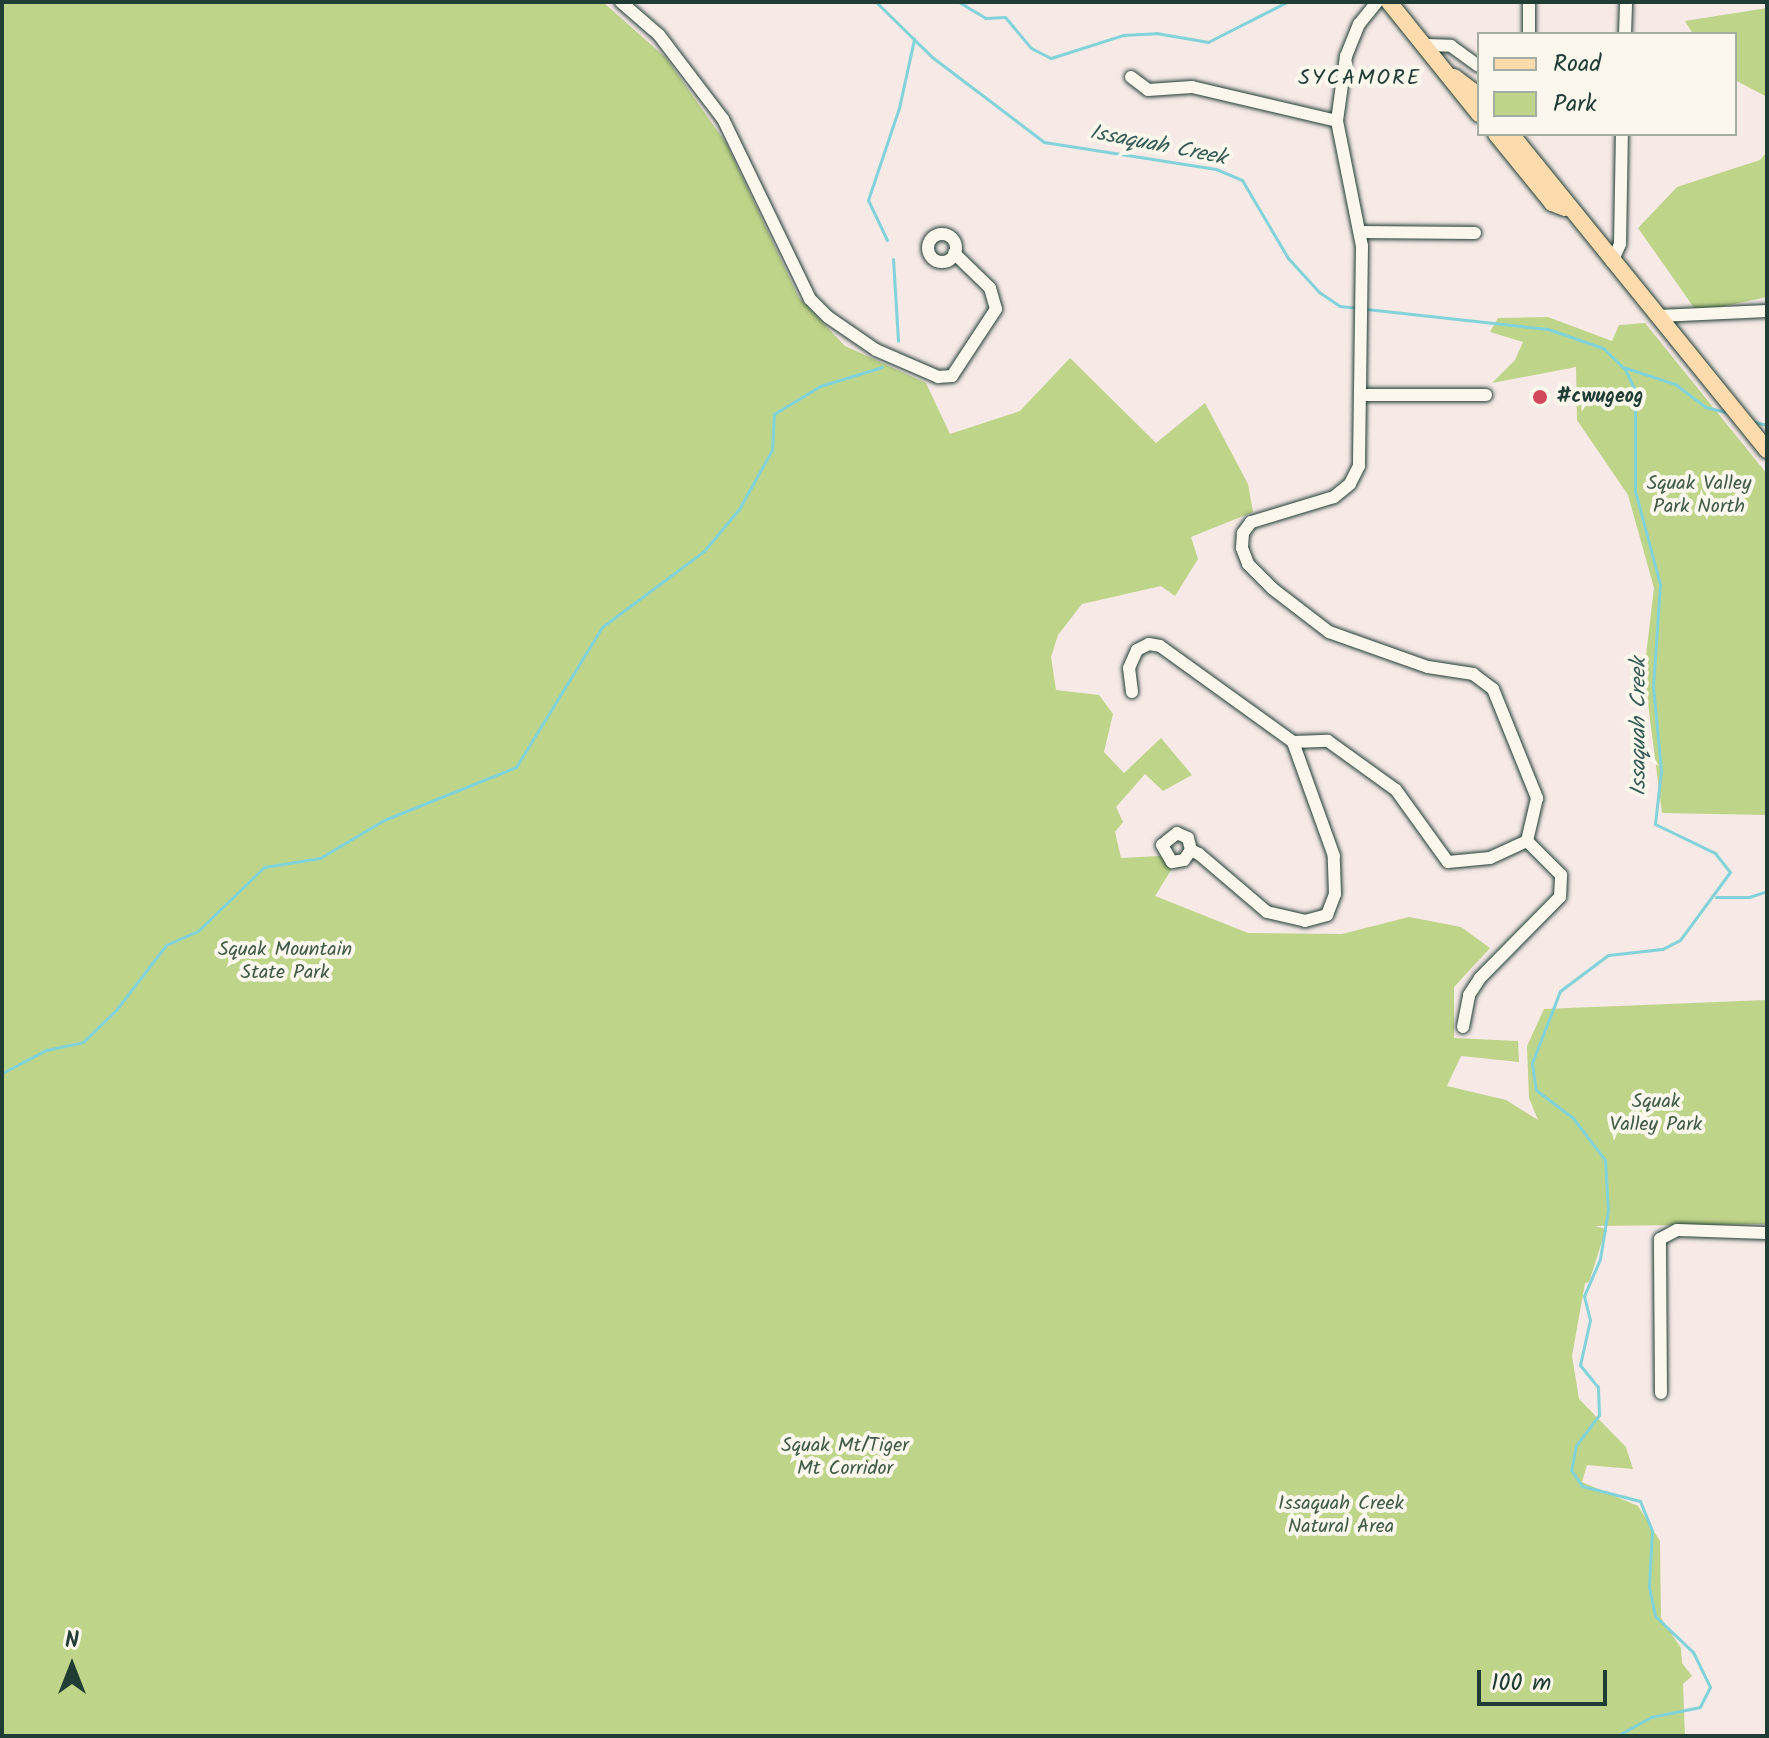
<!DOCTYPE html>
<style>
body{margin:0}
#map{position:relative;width:1769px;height:1738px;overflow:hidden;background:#f6e9e6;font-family:Kalam,sans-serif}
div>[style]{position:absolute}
.green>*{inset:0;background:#bed489}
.stream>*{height:3px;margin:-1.5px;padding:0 1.5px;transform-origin:1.5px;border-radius:1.5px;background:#81d3d9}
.roads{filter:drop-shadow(0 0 2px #1f3d34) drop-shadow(0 0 2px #1f3d34)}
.minor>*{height:12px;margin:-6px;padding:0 6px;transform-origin:6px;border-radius:6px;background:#fbf7ec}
.minor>.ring{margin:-6px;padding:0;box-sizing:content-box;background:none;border:12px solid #fbf7ec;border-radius:50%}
.major>*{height:16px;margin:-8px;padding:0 8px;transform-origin:8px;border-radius:8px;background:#fedbac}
.dots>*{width:22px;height:22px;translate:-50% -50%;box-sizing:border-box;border:4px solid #fbf7ec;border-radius:50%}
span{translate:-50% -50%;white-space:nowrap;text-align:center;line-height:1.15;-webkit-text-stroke:8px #fbf7ec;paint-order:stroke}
.poi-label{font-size:20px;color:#1f3d34;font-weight:700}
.left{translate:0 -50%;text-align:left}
.park-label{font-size:20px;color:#3f5b45}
.neighbourhood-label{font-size:22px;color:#1f3d34;letter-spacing:2px}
.water-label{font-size:22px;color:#335b55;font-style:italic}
.frame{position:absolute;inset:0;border:4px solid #1f3d34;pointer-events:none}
.legend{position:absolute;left:1477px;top:32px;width:260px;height:104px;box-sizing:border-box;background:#fbf7ec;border:2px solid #a3ada2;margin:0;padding:10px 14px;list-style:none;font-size:24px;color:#1f3d34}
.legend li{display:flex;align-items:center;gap:16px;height:40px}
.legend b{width:40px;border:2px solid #a3ada2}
.north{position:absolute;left:32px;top:1626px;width:80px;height:80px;-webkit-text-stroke:6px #fbf7ec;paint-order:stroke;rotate:0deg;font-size:22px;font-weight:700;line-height:32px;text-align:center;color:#1f3d34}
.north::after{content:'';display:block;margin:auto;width:28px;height:36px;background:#1f3d34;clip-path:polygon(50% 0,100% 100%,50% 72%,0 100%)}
.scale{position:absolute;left:1477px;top:1670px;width:130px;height:36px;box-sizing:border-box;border:4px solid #1f3d34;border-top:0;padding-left:10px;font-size:24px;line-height:28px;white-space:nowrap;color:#1f3d34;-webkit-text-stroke:6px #fbf7ec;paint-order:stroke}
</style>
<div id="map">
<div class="green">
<div style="clip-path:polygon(2px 2px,603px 2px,666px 58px,726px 143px,799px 298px,845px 346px,926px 383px,950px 434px,1020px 411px,1070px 358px,1156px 443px,1205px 403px,1248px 484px,1253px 512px,1191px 537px,1198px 559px,1175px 596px,1161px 586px,1082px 604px,1058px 635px,1051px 657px,1056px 690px,1099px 695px,1113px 714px,1104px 752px,1124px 773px,1161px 738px,1192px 775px,1163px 791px,1145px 774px,1116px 807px,1123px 822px,1115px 832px,1121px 858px,1160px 856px,1173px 867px,1155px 896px,1248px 933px,1342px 934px,1409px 917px,1461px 927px,1490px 948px,1454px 987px,1454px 1038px,1518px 1041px,1519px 1062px,1461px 1056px,1447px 1086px,1506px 1100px,1538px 1120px,1529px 1098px,1527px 1046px,1544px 1009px,1767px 1000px,1767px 1224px,1595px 1226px,1606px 1229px,1589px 1282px,1585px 1283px,1572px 1356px,1579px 1399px,1626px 1447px,1633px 1469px,1587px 1465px,1582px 1482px,1638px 1506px,1660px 1541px,1661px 1618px,1681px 1648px,1682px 1663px,1692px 1676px,1683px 1684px,1685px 1736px,2px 1736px)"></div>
<div style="clip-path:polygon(1767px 8px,1767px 97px,1735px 80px,1735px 34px,1693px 34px,1685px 21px)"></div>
<div style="clip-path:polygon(1767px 152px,1767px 297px,1697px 312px,1638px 228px,1677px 187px,1760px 160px)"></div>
<div style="clip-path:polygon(1548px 317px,1612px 341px,1619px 325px,1645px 323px,1767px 474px,1767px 815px,1662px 813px,1644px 672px,1654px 588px,1628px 495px,1577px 420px,1576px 367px,1492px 383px,1515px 360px,1523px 342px,1490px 332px,1498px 318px)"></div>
</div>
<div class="stream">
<div style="left:876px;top:2px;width:78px;rotate:44.5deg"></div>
<div style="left:932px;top:57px;width:141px;rotate:37.2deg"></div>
<div style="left:1044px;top:142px;width:174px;rotate:8.9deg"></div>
<div style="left:1216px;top:169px;width:28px;rotate:23deg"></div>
<div style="left:1242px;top:180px;width:91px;rotate:59.5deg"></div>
<div style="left:1288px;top:258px;width:46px;rotate:47.6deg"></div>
<div style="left:1319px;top:292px;width:25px;rotate:34deg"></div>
<div style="left:1340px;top:306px;width:18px;rotate:6deg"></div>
<div style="left:959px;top:2px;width:31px;rotate:31deg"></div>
<div style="left:986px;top:18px;width:19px;rotate:-3deg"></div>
<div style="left:1005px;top:17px;width:40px;rotate:50deg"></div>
<div style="left:1031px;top:48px;width:22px;rotate:27deg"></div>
<div style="left:1051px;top:58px;width:76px;rotate:-17.7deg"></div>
<div style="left:1123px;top:35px;width:33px;rotate:-3deg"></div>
<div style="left:1156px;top:33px;width:53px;rotate:9.8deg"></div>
<div style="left:1208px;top:42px;width:89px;rotate:-26.9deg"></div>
<div style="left:887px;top:240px;width:44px;rotate:-115.4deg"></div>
<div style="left:868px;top:200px;width:97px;rotate:-71.4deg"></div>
<div style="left:899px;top:108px;width:71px;rotate:-77.7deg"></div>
<div style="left:893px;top:259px;width:82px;rotate:86.5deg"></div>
<div style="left:1366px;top:309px;width:183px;rotate:6.3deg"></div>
<div style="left:1548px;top:329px;width:58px;rotate:19.1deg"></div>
<div style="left:1603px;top:348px;width:30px;rotate:44deg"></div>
<div style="left:1625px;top:369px;width:23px;rotate:65deg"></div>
<div style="left:1635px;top:390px;width:101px;rotate:90deg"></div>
<div style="left:1635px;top:491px;width:96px;rotate:75deg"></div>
<div style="left:1660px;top:584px;width:102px;rotate:93.9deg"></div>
<div style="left:1653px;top:686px;width:85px;rotate:84.6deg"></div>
<div style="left:1661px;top:771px;width:53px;rotate:96.5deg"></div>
<div style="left:1655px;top:824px;width:67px;rotate:25.8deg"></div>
<div style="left:1715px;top:853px;width:24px;rotate:52deg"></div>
<div style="left:1730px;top:872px;width:84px;rotate:126.3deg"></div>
<div style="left:1680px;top:940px;width:20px;rotate:153deg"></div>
<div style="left:1662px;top:949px;width:54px;rotate:173.7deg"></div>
<div style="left:1608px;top:955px;width:60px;rotate:143.1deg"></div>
<div style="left:1560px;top:991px;width:77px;rotate:111.3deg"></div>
<div style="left:1532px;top:1063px;width:27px;rotate:82deg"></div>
<div style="left:1536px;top:1090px;width:46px;rotate:37.1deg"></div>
<div style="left:1573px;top:1118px;width:53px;rotate:52.7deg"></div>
<div style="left:1605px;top:1160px;width:50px;rotate:86.6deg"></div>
<div style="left:1608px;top:1210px;width:50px;rotate:99.3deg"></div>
<div style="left:1600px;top:1259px;width:40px;rotate:113.4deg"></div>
<div style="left:1584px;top:1296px;width:25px;rotate:76deg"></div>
<div style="left:1590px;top:1320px;width:46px;rotate:102.5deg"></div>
<div style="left:1580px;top:1365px;width:28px;rotate:51deg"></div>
<div style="left:1598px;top:1387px;width:28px;rotate:88deg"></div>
<div style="left:1599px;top:1415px;width:38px;rotate:127deg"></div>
<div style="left:1576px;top:1445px;width:25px;rotate:101deg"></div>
<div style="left:1571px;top:1470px;width:19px;rotate:55deg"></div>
<div style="left:1582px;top:1486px;width:60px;rotate:14.5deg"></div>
<div style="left:1640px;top:1501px;width:32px;rotate:68deg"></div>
<div style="left:1652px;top:1531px;width:56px;rotate:93.1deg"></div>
<div style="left:1649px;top:1587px;width:30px;rotate:78deg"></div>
<div style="left:1655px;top:1616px;width:52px;rotate:43.5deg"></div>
<div style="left:1693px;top:1652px;width:39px;rotate:64deg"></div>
<div style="left:1710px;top:1687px;width:22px;rotate:117deg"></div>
<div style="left:1700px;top:1707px;width:50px;rotate:168.5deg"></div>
<div style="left:1651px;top:1717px;width:39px;rotate:151deg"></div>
<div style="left:1623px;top:367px;width:55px;rotate:18.1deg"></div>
<div style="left:1675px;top:384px;width:38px;rotate:37deg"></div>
<div style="left:1705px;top:407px;width:21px;rotate:14deg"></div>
<div style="left:1755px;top:422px;width:12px;rotate:14deg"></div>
<div style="left:1716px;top:897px;width:33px"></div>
<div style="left:1749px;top:897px;width:19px;rotate:-18deg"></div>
<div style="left:2px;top:1073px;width:50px;rotate:-27.6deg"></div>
<div style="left:46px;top:1050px;width:38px;rotate:-12deg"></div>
<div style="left:83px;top:1042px;width:46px;rotate:-44.1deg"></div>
<div style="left:116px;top:1010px;width:82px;rotate:-52.4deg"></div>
<div style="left:166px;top:945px;width:35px;rotate:-24deg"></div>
<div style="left:198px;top:931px;width:92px;rotate:-44.1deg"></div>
<div style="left:264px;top:867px;width:57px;rotate:-9.1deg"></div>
<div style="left:320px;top:858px;width:74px;rotate:-30.7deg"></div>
<div style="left:384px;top:820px;width:142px;rotate:-21.9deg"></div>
<div style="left:516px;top:767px;width:164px;rotate:-58.4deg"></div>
<div style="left:602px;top:627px;width:127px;rotate:-36.7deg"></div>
<div style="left:704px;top:551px;width:55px;rotate:-50.2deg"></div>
<div style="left:739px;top:509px;width:68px;rotate:-60.8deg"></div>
<div style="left:772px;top:450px;width:36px;rotate:-87deg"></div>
<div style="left:774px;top:414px;width:54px;rotate:-31.3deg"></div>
<div style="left:820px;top:386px;width:65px;rotate:-17deg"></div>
</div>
<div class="roads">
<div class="minor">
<div style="left:621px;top:2px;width:50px;rotate:41deg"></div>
<div style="left:659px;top:35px;width:106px;rotate:52.7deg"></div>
<div style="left:723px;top:119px;width:200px;rotate:64.2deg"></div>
<div style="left:810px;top:299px;width:25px;rotate:45deg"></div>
<div style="left:828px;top:317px;width:58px;rotate:34.5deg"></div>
<div style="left:876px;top:350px;width:68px;rotate:23.5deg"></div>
<div style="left:938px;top:377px;width:14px;rotate:-4deg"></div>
<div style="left:952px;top:376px;width:80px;rotate:-56.7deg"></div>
<div style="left:996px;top:309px;width:22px;rotate:-106deg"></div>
<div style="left:990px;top:288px;width:50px;rotate:-135.8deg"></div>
<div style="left:1377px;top:2px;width:28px;rotate:129deg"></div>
<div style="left:1359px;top:24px;width:35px;rotate:112deg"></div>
<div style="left:1346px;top:56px;width:66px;rotate:97.9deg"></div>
<div style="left:1337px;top:121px;width:127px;rotate:78.7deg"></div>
<div style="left:1362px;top:246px;width:220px;rotate:90.8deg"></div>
<div style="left:1359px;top:466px;width:20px;rotate:117deg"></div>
<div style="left:1350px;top:484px;width:21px;rotate:141deg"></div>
<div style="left:1334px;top:497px;width:87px;rotate:163.2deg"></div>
<div style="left:1251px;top:522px;width:14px;rotate:126deg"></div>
<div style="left:1243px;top:533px;width:15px;rotate:94deg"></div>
<div style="left:1242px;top:548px;width:17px;rotate:69deg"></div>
<div style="left:1248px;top:564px;width:35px;rotate:45deg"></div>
<div style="left:1273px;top:589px;width:71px;rotate:37.5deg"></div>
<div style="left:1329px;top:632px;width:105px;rotate:19.5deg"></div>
<div style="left:1428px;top:667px;width:46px;rotate:8.8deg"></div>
<div style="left:1473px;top:674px;width:25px;rotate:37deg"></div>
<div style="left:1493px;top:689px;width:118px;rotate:68deg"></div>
<div style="left:1537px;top:798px;width:44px;rotate:103.1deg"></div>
<div style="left:1529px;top:34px;width:32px;rotate:-90deg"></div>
<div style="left:1625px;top:34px;width:32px;rotate:-88deg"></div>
<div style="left:1427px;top:45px;width:24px;rotate:2deg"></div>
<div style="left:1451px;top:46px;width:34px;rotate:36deg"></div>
<div style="left:1131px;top:77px;width:21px;rotate:37deg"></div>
<div style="left:1148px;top:90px;width:44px;rotate:-3.9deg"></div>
<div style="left:1192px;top:87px;width:149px;rotate:13.2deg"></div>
<div style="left:1360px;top:232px;width:115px;rotate:0.5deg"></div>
<div class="ring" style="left:928px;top:234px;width:16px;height:16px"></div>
<div style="left:1612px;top:262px;width:20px;rotate:-66deg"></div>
<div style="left:1620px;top:244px;width:110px;rotate:-89deg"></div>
<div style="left:1659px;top:316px;width:108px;rotate:-2.7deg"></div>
<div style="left:1363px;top:395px;width:123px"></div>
<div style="left:1132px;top:692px;width:24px;rotate:-97deg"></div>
<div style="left:1129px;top:668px;width:20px;rotate:-66deg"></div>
<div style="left:1137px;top:650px;width:13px;rotate:-27deg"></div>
<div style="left:1149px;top:644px;width:11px;rotate:10deg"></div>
<div style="left:1160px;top:646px;width:164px;rotate:35.8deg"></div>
<div style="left:1293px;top:742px;width:35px;rotate:-2deg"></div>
<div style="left:1328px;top:741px;width:84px;rotate:35.8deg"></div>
<div style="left:1396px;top:790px;width:89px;rotate:54.2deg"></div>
<div style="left:1448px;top:862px;width:42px;rotate:-5.4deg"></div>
<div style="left:1490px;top:858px;width:41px;rotate:-24.7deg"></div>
<div style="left:1191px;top:850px;width:12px;rotate:-104deg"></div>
<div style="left:1188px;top:838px;width:12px;rotate:-156deg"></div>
<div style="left:1177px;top:833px;width:19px;rotate:141deg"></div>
<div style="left:1162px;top:845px;width:20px;rotate:60deg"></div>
<div style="left:1172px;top:862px;width:12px;rotate:-9deg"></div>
<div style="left:1184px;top:860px;width:12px;rotate:-55deg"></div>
<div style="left:1191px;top:850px;width:9px;rotate:27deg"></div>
<div style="left:1199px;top:854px;width:89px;rotate:40.5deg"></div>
<div style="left:1267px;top:912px;width:39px;rotate:13deg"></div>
<div style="left:1305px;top:921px;width:23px;rotate:-15deg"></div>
<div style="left:1327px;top:915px;width:22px;rotate:-69deg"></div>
<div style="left:1335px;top:894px;width:38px;rotate:-92deg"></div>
<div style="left:1334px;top:856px;width:121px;rotate:-109.8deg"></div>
<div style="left:1463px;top:1027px;width:33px;rotate:-79deg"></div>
<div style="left:1469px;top:995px;width:20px;rotate:-57deg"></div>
<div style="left:1480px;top:978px;width:114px;rotate:-45.4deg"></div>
<div style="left:1560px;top:897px;width:22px;rotate:-87deg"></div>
<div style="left:1561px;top:875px;width:48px;rotate:-135deg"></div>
<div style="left:1661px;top:1393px;width:154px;rotate:-90.4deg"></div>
<div style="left:1660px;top:1239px;width:19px;rotate:-28deg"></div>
<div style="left:1677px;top:1230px;width:90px;rotate:1.9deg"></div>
</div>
<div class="major">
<div style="left:1389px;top:2px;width:144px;rotate:51.2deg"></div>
<div style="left:1454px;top:77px;width:31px;rotate:37deg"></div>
<div style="left:1496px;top:134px;width:89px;rotate:50.9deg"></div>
<div style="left:1552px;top:203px;width:14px;rotate:21deg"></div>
<div style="left:1511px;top:134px;width:407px;rotate:51deg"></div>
</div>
</div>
<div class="dots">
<div style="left:1540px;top:397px;background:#d1495b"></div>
</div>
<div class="poi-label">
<span class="left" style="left:1556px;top:397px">#cwugeog</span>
</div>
<div class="park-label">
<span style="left:1699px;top:496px">Squak Valley<br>Park North</span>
<span style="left:285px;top:962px">Squak Mountain<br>State Park</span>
<span style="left:1656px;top:1114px">Squak<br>Valley Park</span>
<span style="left:845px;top:1458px">Squak Mt/Tiger<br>Mt Corridor</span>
<span style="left:1341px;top:1516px">Issaquah Creek<br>Natural Area</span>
</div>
<div class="neighbourhood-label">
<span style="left:1360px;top:79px">SYCAMORE</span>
</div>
<div class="water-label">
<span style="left:1158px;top:146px;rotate:11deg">Issaquah Creek</span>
<span style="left:1640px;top:727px;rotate:-90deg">Issaquah Creek</span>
</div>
<div class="frame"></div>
<ul class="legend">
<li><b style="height:10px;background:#fedbac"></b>Road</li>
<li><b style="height:22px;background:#bed489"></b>Park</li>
</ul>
<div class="north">N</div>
<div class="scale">100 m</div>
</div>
